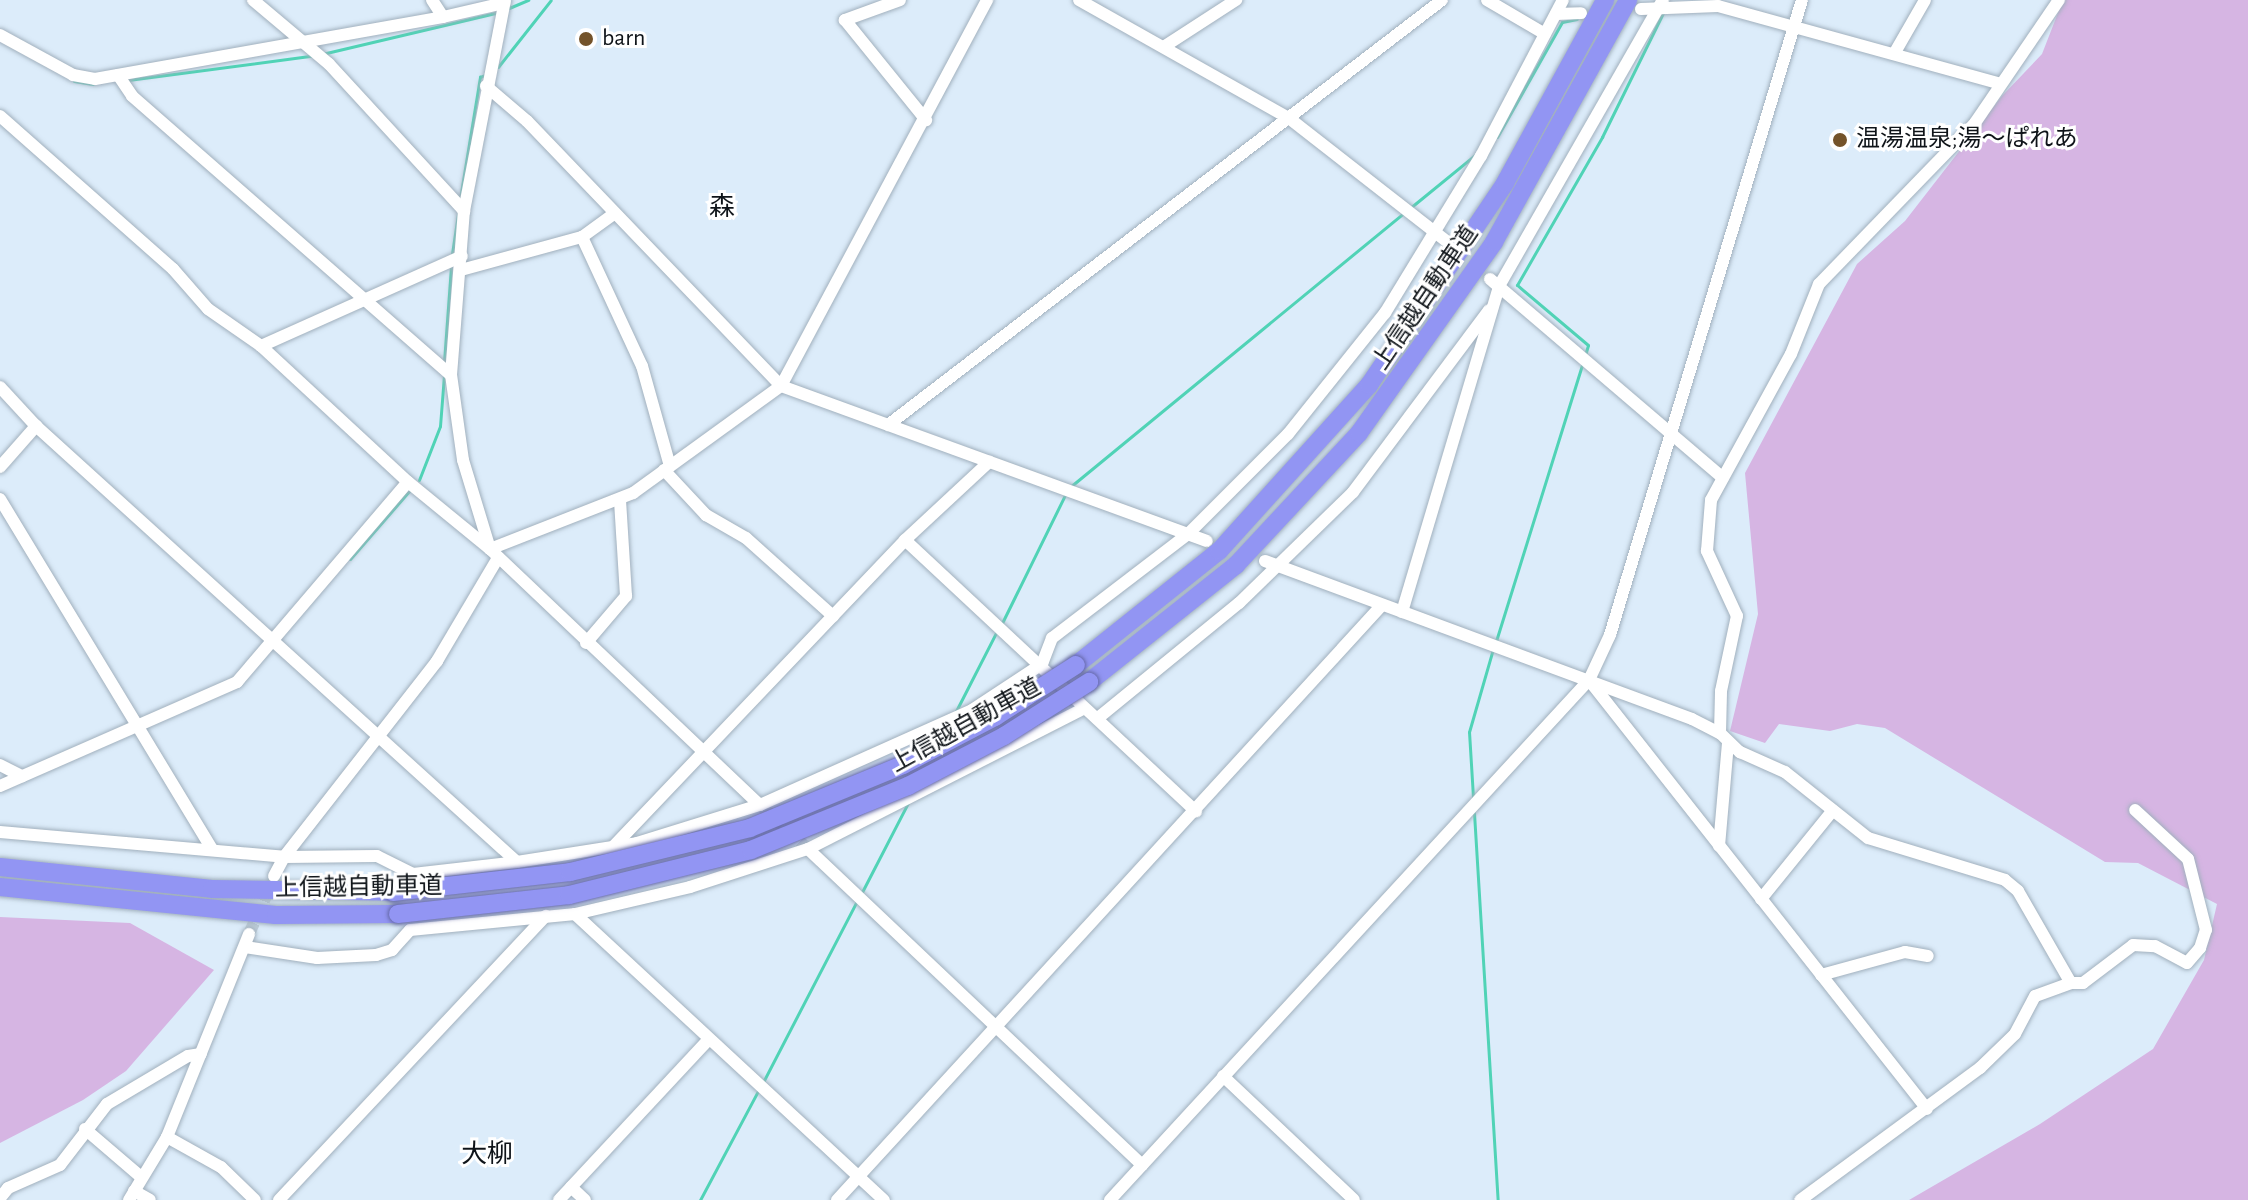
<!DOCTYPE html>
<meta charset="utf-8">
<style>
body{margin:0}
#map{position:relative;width:2248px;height:1200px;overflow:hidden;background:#dcecfa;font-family:"Alegreya Sans","Noto Sans JP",sans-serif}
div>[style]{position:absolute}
.green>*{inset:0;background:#d6b5e3}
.stream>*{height:3px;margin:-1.5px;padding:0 1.5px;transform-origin:1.5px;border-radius:1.5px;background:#50d3b6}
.minor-tunnel>*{height:12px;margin-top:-6px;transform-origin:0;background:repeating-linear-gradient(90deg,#bdccd8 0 12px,transparent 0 18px)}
.roads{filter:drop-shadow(0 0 2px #a1b0bd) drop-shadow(0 0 2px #a1b0bd)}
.minor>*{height:12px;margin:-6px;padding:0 6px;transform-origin:6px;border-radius:6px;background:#fff}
.highway>*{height:18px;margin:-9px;padding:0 9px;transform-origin:9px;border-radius:9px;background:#9295f3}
.bridges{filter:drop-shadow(0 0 2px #6468a7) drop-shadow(0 0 2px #6468a7)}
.highway-bridge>*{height:18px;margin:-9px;padding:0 9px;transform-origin:9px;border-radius:9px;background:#9295f3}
.dots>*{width:22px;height:22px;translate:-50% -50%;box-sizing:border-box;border:4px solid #fff;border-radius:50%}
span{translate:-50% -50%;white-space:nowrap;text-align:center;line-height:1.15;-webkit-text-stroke:6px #fff;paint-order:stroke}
.poi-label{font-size:24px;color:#0f1419}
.left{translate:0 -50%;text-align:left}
.street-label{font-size:24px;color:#0f1419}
.neighbourhood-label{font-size:26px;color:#0f1419}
</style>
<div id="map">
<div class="green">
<div style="clip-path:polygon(2063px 0,2248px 0,2248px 1200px,1909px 1200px,2040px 1124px,2153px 1049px,2204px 960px,2217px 904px,2138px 863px,2105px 862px,1885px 728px,1857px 724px,1830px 731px,1779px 724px,1765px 743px,1730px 731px,1758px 614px,1745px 473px,1857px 264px,1905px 221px,2002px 96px,2042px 54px)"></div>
<div style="clip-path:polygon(0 917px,130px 923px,214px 970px,126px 1071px,83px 1100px,0 1143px)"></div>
</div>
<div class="stream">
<div style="left:509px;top:8px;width:21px;rotate:-23deg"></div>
<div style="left:322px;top:54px;width:178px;rotate:-13.3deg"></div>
<div style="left:498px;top:67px;width:85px;rotate:-51.7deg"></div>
<div style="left:128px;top:80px;width:185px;rotate:-7.5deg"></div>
<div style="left:74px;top:81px;width:19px;rotate:9deg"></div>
<div style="left:1497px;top:137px;width:132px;rotate:-60.5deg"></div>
<div style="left:1562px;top:22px;width:15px;rotate:-11deg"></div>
<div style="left:460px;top:199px;width:124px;rotate:-80.7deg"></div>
<div style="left:480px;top:77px;width:5px;rotate:-22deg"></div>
<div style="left:1410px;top:208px;width:84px;rotate:-39.2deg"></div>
<div style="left:452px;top:254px;width:40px;rotate:-81.5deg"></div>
<div style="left:1585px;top:355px;width:10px;rotate:-73deg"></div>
<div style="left:1588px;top:345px;width:93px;rotate:-139.8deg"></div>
<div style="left:1517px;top:285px;width:171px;rotate:-60.1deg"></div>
<div style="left:1602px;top:137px;width:138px;rotate:-63.8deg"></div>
<div style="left:444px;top:362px;width:96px;rotate:-85.8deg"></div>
<div style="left:419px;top:480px;width:58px;rotate:-68.7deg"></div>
<div style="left:440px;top:426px;width:51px;rotate:-85.5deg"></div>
<div style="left:1070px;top:487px;width:432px;rotate:-39.4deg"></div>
<div style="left:350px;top:559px;width:91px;rotate:-49deg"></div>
<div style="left:1002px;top:623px;width:145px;rotate:-63.8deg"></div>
<div style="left:1496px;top:641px;width:292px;rotate:-72.7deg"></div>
<div style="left:956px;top:711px;width:88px;rotate:-62.9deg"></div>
<div style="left:1473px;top:797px;width:65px;rotate:-93.5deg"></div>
<div style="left:1469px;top:732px;width:86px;rotate:-73.9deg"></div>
<div style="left:1474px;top:813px;width:388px;rotate:86.5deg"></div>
<div style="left:862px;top:892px;width:100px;rotate:-62.7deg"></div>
<div style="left:762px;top:1084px;width:208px;rotate:-62.6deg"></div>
<div style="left:700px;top:1200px;width:123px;rotate:-62deg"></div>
</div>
<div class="minor-tunnel">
<div style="left:760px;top:805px;width:65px;rotate:42.5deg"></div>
<div style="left:249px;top:934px;width:51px;rotate:-65.9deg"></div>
</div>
<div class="roads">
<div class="minor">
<div style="left:253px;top:0;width:99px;rotate:40.1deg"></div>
<div style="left:329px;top:64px;width:200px;rotate:47.4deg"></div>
<div style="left:432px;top:0;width:20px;rotate:57deg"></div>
<div style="left:443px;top:17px;width:63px;rotate:-12.9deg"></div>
<div style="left:900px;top:0;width:59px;rotate:160deg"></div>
<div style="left:845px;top:20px;width:129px;rotate:51deg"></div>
<div style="left:1079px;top:0;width:242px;rotate:29.4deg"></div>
<div style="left:1290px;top:119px;width:198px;rotate:38deg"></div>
<div style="left:1487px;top:0;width:67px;rotate:30.4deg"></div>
<div style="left:1641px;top:9px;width:77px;rotate:-2.2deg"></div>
<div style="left:1718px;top:6px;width:290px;rotate:15.4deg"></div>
<div style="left:1556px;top:14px;width:25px;rotate:-2deg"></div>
<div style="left:0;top:35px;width:83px;rotate:28.7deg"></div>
<div style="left:73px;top:75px;width:22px;rotate:10deg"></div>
<div style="left:95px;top:79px;width:353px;rotate:-10.1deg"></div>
<div style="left:1165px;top:46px;width:85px;rotate:-32.9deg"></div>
<div style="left:1894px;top:54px;width:62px;rotate:-60.1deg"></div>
<div style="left:118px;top:75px;width:25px;rotate:56deg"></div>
<div style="left:132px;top:96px;width:424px;rotate:41.2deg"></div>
<div style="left:486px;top:86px;width:54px;rotate:40.5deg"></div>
<div style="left:527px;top:121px;width:367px;rotate:46.2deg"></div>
<div style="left:781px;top:386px;width:453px;rotate:20deg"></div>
<div style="left:0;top:116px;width:231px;rotate:41.5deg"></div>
<div style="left:173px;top:269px;width:53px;rotate:48.8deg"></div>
<div style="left:208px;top:309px;width:65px;rotate:34.9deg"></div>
<div style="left:261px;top:346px;width:200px;rotate:42.8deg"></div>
<div style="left:408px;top:482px;width:106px;rotate:39.3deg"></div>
<div style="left:490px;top:549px;width:372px;rotate:43.5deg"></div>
<div style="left:582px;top:237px;width:142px;rotate:65.1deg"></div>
<div style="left:642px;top:366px;width:104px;rotate:74.4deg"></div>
<div style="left:461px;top:270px;width:125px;rotate:-15.3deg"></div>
<div style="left:582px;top:237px;width:39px;rotate:-36deg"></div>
<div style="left:1490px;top:279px;width:306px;rotate:40.5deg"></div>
<div style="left:261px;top:346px;width:220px;rotate:-24.1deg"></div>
<div style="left:0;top:387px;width:53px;rotate:47.3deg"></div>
<div style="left:36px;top:426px;width:649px;rotate:42.19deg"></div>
<div style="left:888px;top:425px;width:698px;rotate:-37.49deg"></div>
<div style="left:0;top:467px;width:55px;rotate:-48.7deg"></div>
<div style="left:664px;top:470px;width:62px;rotate:47deg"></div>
<div style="left:706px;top:515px;width:46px;rotate:29.9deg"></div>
<div style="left:746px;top:538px;width:117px;rotate:41.9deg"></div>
<div style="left:0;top:499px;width:409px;rotate:58.8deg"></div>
<div style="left:905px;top:540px;width:398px;rotate:43deg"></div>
<div style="left:490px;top:549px;width:154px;rotate:-21.4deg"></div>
<div style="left:633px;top:493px;width:183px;rotate:-35.9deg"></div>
<div style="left:781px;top:386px;width:438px;rotate:-61.9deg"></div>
<div style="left:490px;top:549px;width:93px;rotate:-106.9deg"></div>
<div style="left:463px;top:460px;width:86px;rotate:-98deg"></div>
<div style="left:451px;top:375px;width:165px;rotate:-85.5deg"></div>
<div style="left:464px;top:211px;width:215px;rotate:-79deg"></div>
<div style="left:1265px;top:561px;width:455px;rotate:20.3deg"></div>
<div style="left:1692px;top:719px;width:31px;rotate:27deg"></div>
<div style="left:1720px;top:733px;width:28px;rotate:44deg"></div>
<div style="left:1740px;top:752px;width:49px;rotate:24deg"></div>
<div style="left:1785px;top:772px;width:106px;rotate:38.5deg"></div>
<div style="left:1868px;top:838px;width:143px;rotate:17deg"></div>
<div style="left:2005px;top:880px;width:17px;rotate:40deg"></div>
<div style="left:2018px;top:891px;width:106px;rotate:60.1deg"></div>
<div style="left:2071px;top:983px;width:38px;rotate:160deg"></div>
<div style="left:2035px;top:996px;width:43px;rotate:117.8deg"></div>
<div style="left:2015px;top:1034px;width:49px;rotate:135.8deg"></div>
<div style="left:1980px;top:1068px;width:223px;rotate:143.7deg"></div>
<div style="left:1402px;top:612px;width:340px;rotate:-73.4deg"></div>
<div style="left:1499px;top:286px;width:330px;rotate:-60.2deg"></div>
<div style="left:586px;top:643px;width:62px;rotate:-49.6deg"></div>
<div style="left:626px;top:596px;width:96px;rotate:-93.6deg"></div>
<div style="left:1589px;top:680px;width:546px;rotate:51.77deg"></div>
<div style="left:1098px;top:718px;width:182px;rotate:-39.2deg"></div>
<div style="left:1239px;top:603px;width:159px;rotate:-44.2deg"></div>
<div style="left:1353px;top:492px;width:227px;rotate:-53.2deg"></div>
<div style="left:1720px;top:733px;width:42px;rotate:-88.6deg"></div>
<div style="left:1721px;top:691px;width:77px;rotate:-78deg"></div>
<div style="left:1737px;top:616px;width:72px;rotate:-114.8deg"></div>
<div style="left:1707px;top:551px;width:51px;rotate:-85.5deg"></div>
<div style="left:1711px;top:500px;width:166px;rotate:-61.3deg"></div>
<div style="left:1791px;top:354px;width:75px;rotate:-68.2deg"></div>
<div style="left:1819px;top:284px;width:224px;rotate:-45.9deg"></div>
<div style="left:1975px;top:123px;width:149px;rotate:-55.7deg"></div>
<div style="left:0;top:765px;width:25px;rotate:27deg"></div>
<div style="left:0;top:786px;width:259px;rotate:-23.7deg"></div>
<div style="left:237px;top:682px;width:263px;rotate:-49.5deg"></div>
<div style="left:0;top:832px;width:285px;rotate:5deg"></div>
<div style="left:284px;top:857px;width:93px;rotate:-0.6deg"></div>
<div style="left:377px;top:856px;width:40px;rotate:26.6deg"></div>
<div style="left:413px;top:874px;width:105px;rotate:-6.6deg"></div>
<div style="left:517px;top:862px;width:121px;rotate:-9deg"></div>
<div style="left:637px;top:843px;width:129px;rotate:-17.2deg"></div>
<div style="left:760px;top:805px;width:232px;rotate:-24.1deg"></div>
<div style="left:972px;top:710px;width:84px;rotate:-33.3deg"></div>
<div style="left:1042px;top:664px;width:28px;rotate:-69deg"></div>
<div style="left:1052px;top:638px;width:171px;rotate:-37.4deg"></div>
<div style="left:1188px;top:534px;width:141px;rotate:-45deg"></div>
<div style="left:1288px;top:434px;width:155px;rotate:-51.3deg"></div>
<div style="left:1385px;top:313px;width:184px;rotate:-58.6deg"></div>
<div style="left:1481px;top:156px;width:176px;rotate:-62.3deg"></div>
<div style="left:1719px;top:846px;width:103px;rotate:-85deg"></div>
<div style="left:612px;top:848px;width:425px;rotate:-46.4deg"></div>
<div style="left:905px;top:540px;width:115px;rotate:-42.9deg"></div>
<div style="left:808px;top:849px;width:460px;rotate:43.4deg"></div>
<div style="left:274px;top:876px;width:21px;rotate:-62deg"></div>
<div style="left:284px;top:857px;width:249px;rotate:-52deg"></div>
<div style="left:437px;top:661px;width:120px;rotate:-59.4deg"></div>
<div style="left:1761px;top:899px;width:114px;rotate:-51deg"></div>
<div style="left:575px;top:914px;width:421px;rotate:42.8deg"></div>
<div style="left:245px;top:947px;width:73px;rotate:8.7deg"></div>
<div style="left:317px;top:958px;width:59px;rotate:-2.9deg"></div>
<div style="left:376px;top:955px;width:17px;rotate:-17deg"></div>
<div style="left:392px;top:950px;width:27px;rotate:-48deg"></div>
<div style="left:410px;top:930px;width:166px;rotate:-5.5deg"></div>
<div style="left:575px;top:914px;width:118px;rotate:-13.2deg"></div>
<div style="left:690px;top:887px;width:124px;rotate:-17.9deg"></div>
<div style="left:808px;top:849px;width:306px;rotate:-27deg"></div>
<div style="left:1821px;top:975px;width:87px;rotate:-15.3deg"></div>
<div style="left:1905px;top:952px;width:23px;rotate:10deg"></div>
<div style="left:2071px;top:983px;width:12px"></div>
<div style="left:2083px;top:983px;width:63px;rotate:-37.2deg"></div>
<div style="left:2133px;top:945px;width:22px;rotate:3deg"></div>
<div style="left:2155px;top:946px;width:36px;rotate:28deg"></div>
<div style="left:2187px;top:963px;width:20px;rotate:-49deg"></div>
<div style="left:2200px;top:948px;width:19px;rotate:-72deg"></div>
<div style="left:2206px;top:930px;width:73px;rotate:-104.2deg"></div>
<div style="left:2188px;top:859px;width:72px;rotate:-137.2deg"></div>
<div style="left:1223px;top:1076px;width:180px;rotate:43.4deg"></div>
<div style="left:85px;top:1129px;width:74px;rotate:40.6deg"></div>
<div style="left:167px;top:1137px;width:62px;rotate:29.1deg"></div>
<div style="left:221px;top:1167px;width:47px;rotate:44.1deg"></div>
<div style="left:571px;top:1187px;width:19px;rotate:43deg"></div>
<div style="left:134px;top:1191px;width:18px;rotate:29deg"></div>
<div style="left:0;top:1198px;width:13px;rotate:-51deg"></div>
<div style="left:8px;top:1188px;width:57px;rotate:-23.9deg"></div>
<div style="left:60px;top:1165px;width:77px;rotate:-52.4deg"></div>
<div style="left:107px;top:1104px;width:94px;rotate:-30.7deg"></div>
<div style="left:188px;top:1056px;width:13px;rotate:-9deg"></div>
<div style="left:129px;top:1200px;width:74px;rotate:-58.9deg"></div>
<div style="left:167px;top:1137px;width:219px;rotate:-68deg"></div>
<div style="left:279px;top:1200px;width:390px;rotate:-46.8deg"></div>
<div style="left:559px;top:1200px;width:219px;rotate:-47deg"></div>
<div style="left:837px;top:1200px;width:807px;rotate:-47.51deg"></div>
<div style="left:1110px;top:1200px;width:707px;rotate:-47.35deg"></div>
<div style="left:1589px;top:680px;width:50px;rotate:-65deg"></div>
<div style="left:1610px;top:635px;width:663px;rotate:-73.18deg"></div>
</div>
<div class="highway">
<div style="left:1076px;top:665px;width:183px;rotate:-38.6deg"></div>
<div style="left:1219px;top:551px;width:224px;rotate:-47.9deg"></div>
<div style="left:1369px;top:385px;width:244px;rotate:-56deg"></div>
<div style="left:1505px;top:183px;width:209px;rotate:-61.3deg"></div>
<div style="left:1089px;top:682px;width:188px;rotate:-38.5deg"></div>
<div style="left:1236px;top:565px;width:180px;rotate:-47deg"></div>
<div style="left:1359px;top:433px;width:234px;rotate:-54.7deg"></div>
<div style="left:1494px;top:242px;width:277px;rotate:-61deg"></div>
<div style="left:0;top:867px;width:213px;rotate:5.9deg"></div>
<div style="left:212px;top:889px;width:181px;rotate:0.9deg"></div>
<div style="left:0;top:887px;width:277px;rotate:5.8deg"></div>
<div style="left:276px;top:915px;width:122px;rotate:-0.5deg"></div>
</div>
</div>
<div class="bridges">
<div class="highway-bridge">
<div style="left:393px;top:892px;width:178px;rotate:-6.4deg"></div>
<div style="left:570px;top:872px;width:185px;rotate:-13.7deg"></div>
<div style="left:750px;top:828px;width:165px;rotate:-22.4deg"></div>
<div style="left:903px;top:765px;width:104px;rotate:-27.6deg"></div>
<div style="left:995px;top:717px;width:96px;rotate:-32.7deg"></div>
<div style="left:398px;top:914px;width:172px;rotate:-6.3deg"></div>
<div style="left:569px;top:895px;width:187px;rotate:-13.9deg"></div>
<div style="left:751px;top:850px;width:170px;rotate:-22.2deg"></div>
<div style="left:908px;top:786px;width:108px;rotate:-27.5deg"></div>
<div style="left:1004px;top:736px;width:101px;rotate:-32.4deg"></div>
</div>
</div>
<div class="dots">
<div style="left:586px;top:39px;background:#74532a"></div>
<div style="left:1840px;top:140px;background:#74532a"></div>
</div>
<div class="poi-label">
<span class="left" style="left:602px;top:39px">barn</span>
<span class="left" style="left:1856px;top:140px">温湯温泉;湯〜ぱれあ</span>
</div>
<div class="street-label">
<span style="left:1426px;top:298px;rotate:-56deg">上信越自動車道</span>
<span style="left:966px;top:726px;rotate:-29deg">上信越自動車道</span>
<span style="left:359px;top:888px;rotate:-1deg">上信越自動車道</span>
</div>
<div class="neighbourhood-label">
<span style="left:722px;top:208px">森</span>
<span style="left:487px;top:1155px">大柳</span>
</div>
</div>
